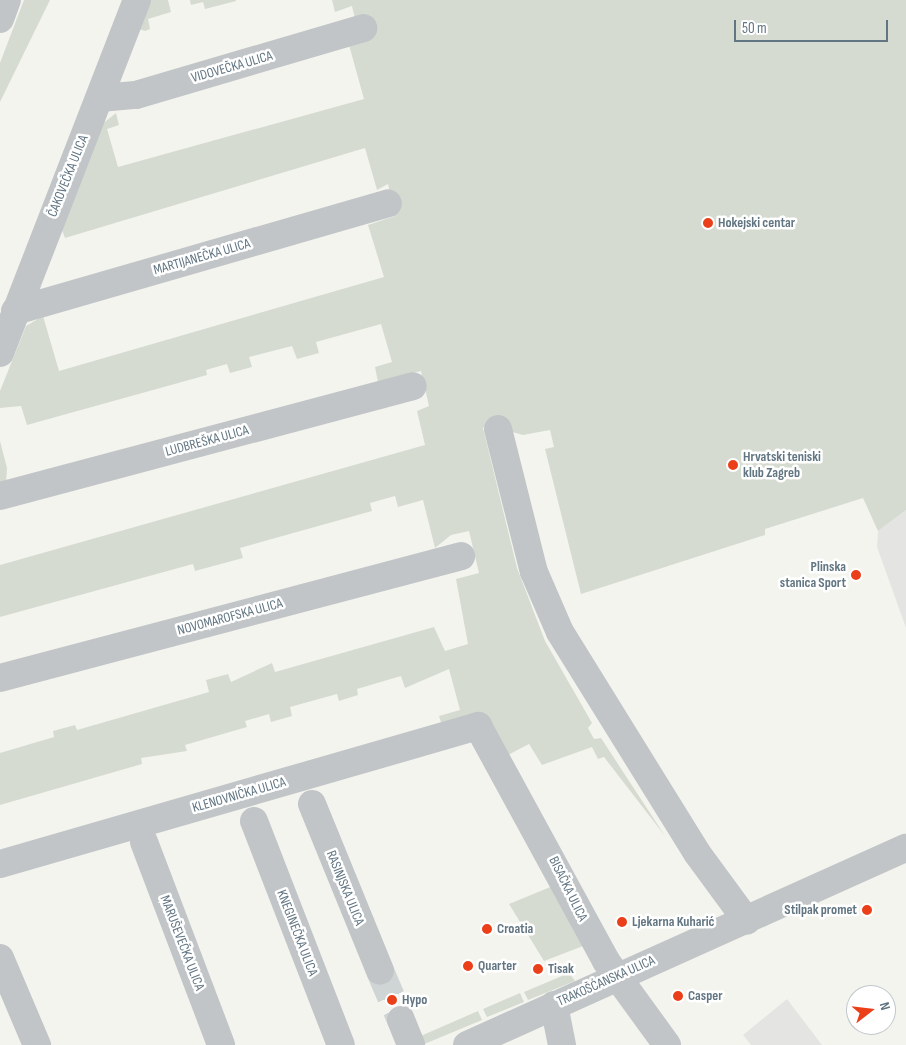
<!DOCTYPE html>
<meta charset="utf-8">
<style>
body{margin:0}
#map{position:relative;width:906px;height:1045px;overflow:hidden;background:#f4f4ef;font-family:"Sofia Sans Condensed",sans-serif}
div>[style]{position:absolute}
.built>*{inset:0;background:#e4e5e3}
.green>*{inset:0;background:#d5dbd0}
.minor-tunnel>*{height:28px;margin-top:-14px;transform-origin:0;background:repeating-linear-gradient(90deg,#cfd4d4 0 28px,transparent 0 42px)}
.minor>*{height:28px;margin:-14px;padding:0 14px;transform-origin:14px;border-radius:14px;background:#c1c5c8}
.dots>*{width:14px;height:14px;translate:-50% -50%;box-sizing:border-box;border:2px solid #fff;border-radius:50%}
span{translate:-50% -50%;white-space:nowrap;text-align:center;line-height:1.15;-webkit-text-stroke:5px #fff;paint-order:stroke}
.street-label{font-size:14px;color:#617582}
.poi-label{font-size:14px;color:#617582;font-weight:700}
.left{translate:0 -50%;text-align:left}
.right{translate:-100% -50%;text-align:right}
.north{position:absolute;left:846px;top:985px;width:50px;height:50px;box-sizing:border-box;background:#fff;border:1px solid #c0c8cd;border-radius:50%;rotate:74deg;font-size:14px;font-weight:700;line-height:20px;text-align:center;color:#617582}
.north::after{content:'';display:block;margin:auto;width:18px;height:22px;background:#eb3f19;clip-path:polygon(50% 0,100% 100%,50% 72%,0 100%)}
.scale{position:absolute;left:734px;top:20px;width:154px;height:22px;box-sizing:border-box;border:2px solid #617582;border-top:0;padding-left:6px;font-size:15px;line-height:18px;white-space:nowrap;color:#617582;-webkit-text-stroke:4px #fff;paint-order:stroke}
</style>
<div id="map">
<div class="built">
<div style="clip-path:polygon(906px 510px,906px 628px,877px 547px,878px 531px)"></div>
<div style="clip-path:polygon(787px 999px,822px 1045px,751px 1045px,743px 1035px)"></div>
</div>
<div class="green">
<div style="clip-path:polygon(24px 0,50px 0,0 102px,0 63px)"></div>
<div style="clip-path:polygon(150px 0,168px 0,171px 12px,148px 19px,150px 29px,145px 31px,139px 29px)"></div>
<div style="clip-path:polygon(190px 0,236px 0,236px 1px,205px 9px,203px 2px,191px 5px)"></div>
<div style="clip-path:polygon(332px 0,906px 0,906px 510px,878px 531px,863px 498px,765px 529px,765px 535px,581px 594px,545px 449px,554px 447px,550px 430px,523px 435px,487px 425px,483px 428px,517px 568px,545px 641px,592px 723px,588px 728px,594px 739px,601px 738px,665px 836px,604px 757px,598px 759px,592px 747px,542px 765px,529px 744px,506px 756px,443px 729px,439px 716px,460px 710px,449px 669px,405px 688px,401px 676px,357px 689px,358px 695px,339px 701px,337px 694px,290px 707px,292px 716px,271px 722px,269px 714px,245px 721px,247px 727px,185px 745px,187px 751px,141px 758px,142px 764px,0 805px,0 753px,54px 737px,53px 731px,75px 725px,77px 730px,209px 692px,206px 680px,228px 674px,231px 682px,272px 663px,275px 672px,434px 627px,445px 651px,468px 644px,456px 579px,479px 573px,469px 531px,451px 535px,435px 548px,423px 500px,398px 507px,395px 496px,370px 503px,372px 511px,240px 548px,243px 558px,195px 571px,193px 564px,0 617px,0 565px,425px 445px,417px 411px,429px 406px,421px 371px,378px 382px,375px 367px,392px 362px,381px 324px,316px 342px,319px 353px,297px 359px,292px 346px,249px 357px,252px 367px,230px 373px,227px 364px,206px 370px,207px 375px,27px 425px,21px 406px,0 408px,0 391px,26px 326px,43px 316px,59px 371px,384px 277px,368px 225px,395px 216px,388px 184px,377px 190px,365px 148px,65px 238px,62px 230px,101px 125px,116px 113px,119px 125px,107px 129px,118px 167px,364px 99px,349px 45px,355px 19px,352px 6px,335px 12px)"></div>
<div style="clip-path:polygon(0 441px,7px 468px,6px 483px,0 485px)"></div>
<div style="clip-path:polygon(560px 883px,591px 943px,544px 961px,509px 904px)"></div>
<div style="clip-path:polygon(569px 973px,575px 981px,528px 1000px,524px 992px)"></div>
<div style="clip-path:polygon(520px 993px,524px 1002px,487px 1017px,483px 1009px)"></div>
<div style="clip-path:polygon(478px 1011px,482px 1020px,422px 1045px,416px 1038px)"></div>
</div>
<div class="minor-tunnel">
<div style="left:380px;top:971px;width:53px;rotate:66.8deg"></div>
</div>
<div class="minor">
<div style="left:0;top:19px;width:20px;rotate:-70deg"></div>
<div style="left:100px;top:98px;width:36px;rotate:-5deg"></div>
<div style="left:136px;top:95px;width:237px;rotate:-16.4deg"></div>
<div style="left:15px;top:311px;width:388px;rotate:-16.1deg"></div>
<div style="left:0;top:353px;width:379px;rotate:-68.8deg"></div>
<div style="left:498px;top:429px;width:147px;rotate:75.9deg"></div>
<div style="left:534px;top:572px;width:65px;rotate:66.6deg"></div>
<div style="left:560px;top:632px;width:260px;rotate:58.2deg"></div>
<div style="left:697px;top:853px;width:84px;rotate:53.7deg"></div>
<div style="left:0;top:496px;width:427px;rotate:-14.9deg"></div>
<div style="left:0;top:678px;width:477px;rotate:-14.8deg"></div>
<div style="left:312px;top:804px;width:180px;rotate:67.8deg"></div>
<div style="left:254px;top:821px;width:240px;rotate:68.8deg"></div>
<div style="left:144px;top:842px;width:217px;rotate:69.2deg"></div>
<div style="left:0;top:864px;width:498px;rotate:-16.1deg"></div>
<div style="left:478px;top:726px;width:268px;rotate:61.4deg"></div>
<div style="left:606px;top:961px;width:104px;rotate:54deg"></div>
<div style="left:0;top:958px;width:95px;rotate:67deg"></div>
<div style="left:554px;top:1005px;width:41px;rotate:78.7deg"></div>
<div style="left:401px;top:1020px;width:27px;rotate:68deg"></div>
<div style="left:467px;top:1045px;width:481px;rotate:-24.2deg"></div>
</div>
<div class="dots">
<div style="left:708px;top:223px;background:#eb3f19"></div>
<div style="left:733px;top:465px;background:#eb3f19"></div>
<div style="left:856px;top:575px;background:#eb3f19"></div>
<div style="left:867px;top:910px;background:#eb3f19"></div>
<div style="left:622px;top:922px;background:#eb3f19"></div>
<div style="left:487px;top:929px;background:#eb3f19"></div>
<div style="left:468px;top:966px;background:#eb3f19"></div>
<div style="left:538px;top:969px;background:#eb3f19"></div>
<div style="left:678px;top:996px;background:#eb3f19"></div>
<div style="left:392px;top:1000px;background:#eb3f19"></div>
</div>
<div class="street-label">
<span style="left:232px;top:67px;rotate:-16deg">VIDOVEČKA ULICA</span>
<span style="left:68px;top:176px;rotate:-68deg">ČAKOVEČKA ULICA</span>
<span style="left:202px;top:257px;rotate:-16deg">MARTIJANEČKA ULICA</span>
<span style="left:207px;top:441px;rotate:-15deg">LUDBREŠKA ULICA</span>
<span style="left:230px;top:617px;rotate:-15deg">NOVOMAROFSKA ULICA</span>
<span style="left:239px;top:795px;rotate:-16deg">KLENOVNIČKA ULICA</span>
<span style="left:345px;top:888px;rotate:68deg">RASINJSKA ULICA</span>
<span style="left:568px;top:889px;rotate:64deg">BISAČKA ULICA</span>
<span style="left:297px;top:933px;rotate:69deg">KNEGINEČKA ULICA</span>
<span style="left:182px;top:943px;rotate:69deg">MARUŠEVEČKA ULICA</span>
<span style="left:606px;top:981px;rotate:-24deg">TRAKOŠĆANSKA ULICA</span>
</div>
<div class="poi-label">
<span class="left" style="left:718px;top:223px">Hokejski centar</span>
<span class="left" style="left:743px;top:465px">Hrvatski teniski<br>klub Zagreb</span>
<span class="right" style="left:846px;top:575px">Plinska<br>stanica Sport</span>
<span class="right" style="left:857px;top:910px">Stilpak promet</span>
<span class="left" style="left:632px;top:922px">Ljekarna Kuharić</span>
<span class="left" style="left:497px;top:929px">Croatia</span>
<span class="left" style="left:478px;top:966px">Quarter</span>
<span class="left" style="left:548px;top:969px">Tisak</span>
<span class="left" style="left:688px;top:996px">Casper</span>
<span class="left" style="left:402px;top:1000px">Hypo</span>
</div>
<div class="north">N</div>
<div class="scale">50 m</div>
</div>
